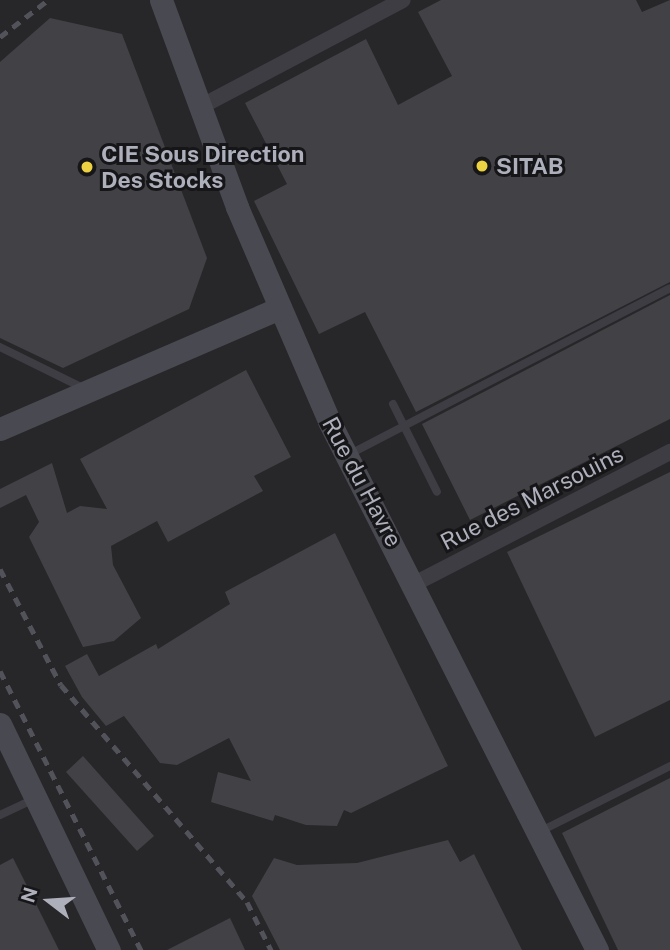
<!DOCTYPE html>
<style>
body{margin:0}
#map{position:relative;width:670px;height:950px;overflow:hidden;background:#1b1a1c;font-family:"Public Sans",sans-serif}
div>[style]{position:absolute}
.built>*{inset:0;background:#272629}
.building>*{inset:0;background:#424246}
.lane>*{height:8px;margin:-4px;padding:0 4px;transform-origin:4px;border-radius:4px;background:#3e3d43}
.street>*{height:16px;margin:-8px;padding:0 8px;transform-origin:8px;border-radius:8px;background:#3e3d43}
.secondary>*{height:23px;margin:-11.5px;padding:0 11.5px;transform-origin:11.5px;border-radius:11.5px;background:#494a51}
.rail>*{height:5px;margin-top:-2.5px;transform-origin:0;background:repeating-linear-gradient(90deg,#52535a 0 9px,transparent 0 16px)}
.dots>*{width:19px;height:19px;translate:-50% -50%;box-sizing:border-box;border:4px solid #161518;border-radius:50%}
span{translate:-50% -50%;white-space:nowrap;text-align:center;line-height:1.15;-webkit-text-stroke:6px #161518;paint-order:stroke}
.poi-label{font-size:23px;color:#adafbb;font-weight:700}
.left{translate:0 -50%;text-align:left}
.street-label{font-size:23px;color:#adafbb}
.north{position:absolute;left:14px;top:866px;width:70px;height:70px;-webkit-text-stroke:5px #161518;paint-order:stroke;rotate:287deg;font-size:19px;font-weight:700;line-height:28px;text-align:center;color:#adafbb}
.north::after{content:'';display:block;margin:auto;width:24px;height:32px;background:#adafbb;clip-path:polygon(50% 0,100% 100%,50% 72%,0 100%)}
</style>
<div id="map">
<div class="built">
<div style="clip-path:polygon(0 0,670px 0,670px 950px,0 950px)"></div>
</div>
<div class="building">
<div style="clip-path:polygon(441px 0,636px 0,642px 12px,670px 0,670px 282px,416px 412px,365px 312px,319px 334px,254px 201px,287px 184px,245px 103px,366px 39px,398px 105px,452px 76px,418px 12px)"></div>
<div style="clip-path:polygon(50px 18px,122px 34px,207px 258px,189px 309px,63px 368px,0 338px,0 62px)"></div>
<div style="clip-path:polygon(670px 295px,670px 419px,470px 520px,422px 424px)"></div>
<div style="clip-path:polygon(246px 370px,291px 457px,254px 476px,263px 491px,168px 542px,157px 521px,111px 546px,113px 565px,141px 618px,114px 641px,83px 647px,29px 537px,39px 522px,26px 495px,0 508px,0 489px,52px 463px,67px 513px,80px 506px,107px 509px,80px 459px)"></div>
<div style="clip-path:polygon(670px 472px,670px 700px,595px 737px,507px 552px)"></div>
<div style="clip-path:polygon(335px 533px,448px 766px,351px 813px,344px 810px,337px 826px,306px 825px,275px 815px,273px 821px,211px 802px,218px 772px,251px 781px,229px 738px,177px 765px,160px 763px,124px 716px,106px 726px,82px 697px,65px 666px,87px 654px,99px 676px,156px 644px,158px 649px,230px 604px,225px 592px)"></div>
<div style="clip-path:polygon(83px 756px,154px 836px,137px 851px,66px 772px)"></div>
<div style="clip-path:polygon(670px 778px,670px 950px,618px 950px,562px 833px)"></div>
<div style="clip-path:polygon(448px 840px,460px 862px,474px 854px,522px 950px,280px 950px,252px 896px,274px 858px,297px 865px,357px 863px)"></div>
<div style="clip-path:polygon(13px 858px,59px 950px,0 950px,0 865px)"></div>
<div style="clip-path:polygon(230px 918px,245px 950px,167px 950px)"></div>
</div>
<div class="lane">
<div style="left:0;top:347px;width:93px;rotate:26.3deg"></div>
<div style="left:393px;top:404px;width:98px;rotate:63.4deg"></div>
<div style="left:350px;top:454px;width:360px;rotate:-27.4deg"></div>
<div style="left:0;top:815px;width:35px;rotate:-25deg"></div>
<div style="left:541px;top:831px;width:144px;rotate:-26.7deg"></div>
</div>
<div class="street">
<div style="left:200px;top:107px;width:229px;rotate:-27.8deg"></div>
<div style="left:416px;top:583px;width:286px;rotate:-27.3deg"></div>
</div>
<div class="secondary">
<div style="left:161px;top:0;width:221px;rotate:69.8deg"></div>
<div style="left:237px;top:207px;width:233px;rotate:66.7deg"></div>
<div style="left:329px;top:421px;width:593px;rotate:63.13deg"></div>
<div style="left:0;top:429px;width:305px;rotate:-23.4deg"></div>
<div style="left:0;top:724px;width:251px;rotate:64.3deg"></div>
</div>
<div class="rail">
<div style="left:0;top:37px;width:61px;rotate:-37.6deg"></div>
<div style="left:0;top:569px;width:131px;rotate:62.3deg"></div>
<div style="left:61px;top:685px;width:286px;rotate:49.4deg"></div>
<div style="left:247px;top:902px;width:54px;rotate:63.4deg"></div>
<div style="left:0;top:671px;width:313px;rotate:63.2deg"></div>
</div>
<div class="dots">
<div style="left:482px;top:166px;background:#ecd243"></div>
<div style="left:87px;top:167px;background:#ecd243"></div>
</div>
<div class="poi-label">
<span class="left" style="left:101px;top:167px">CIE Sous Direction<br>Des Stocks</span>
<span class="left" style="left:496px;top:166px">SITAB</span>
</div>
<div class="street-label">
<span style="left:362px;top:482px;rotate:62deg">Rue du Havre</span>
<span style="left:532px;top:498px;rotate:-27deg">Rue des Marsouins</span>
</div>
<div class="north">N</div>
</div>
